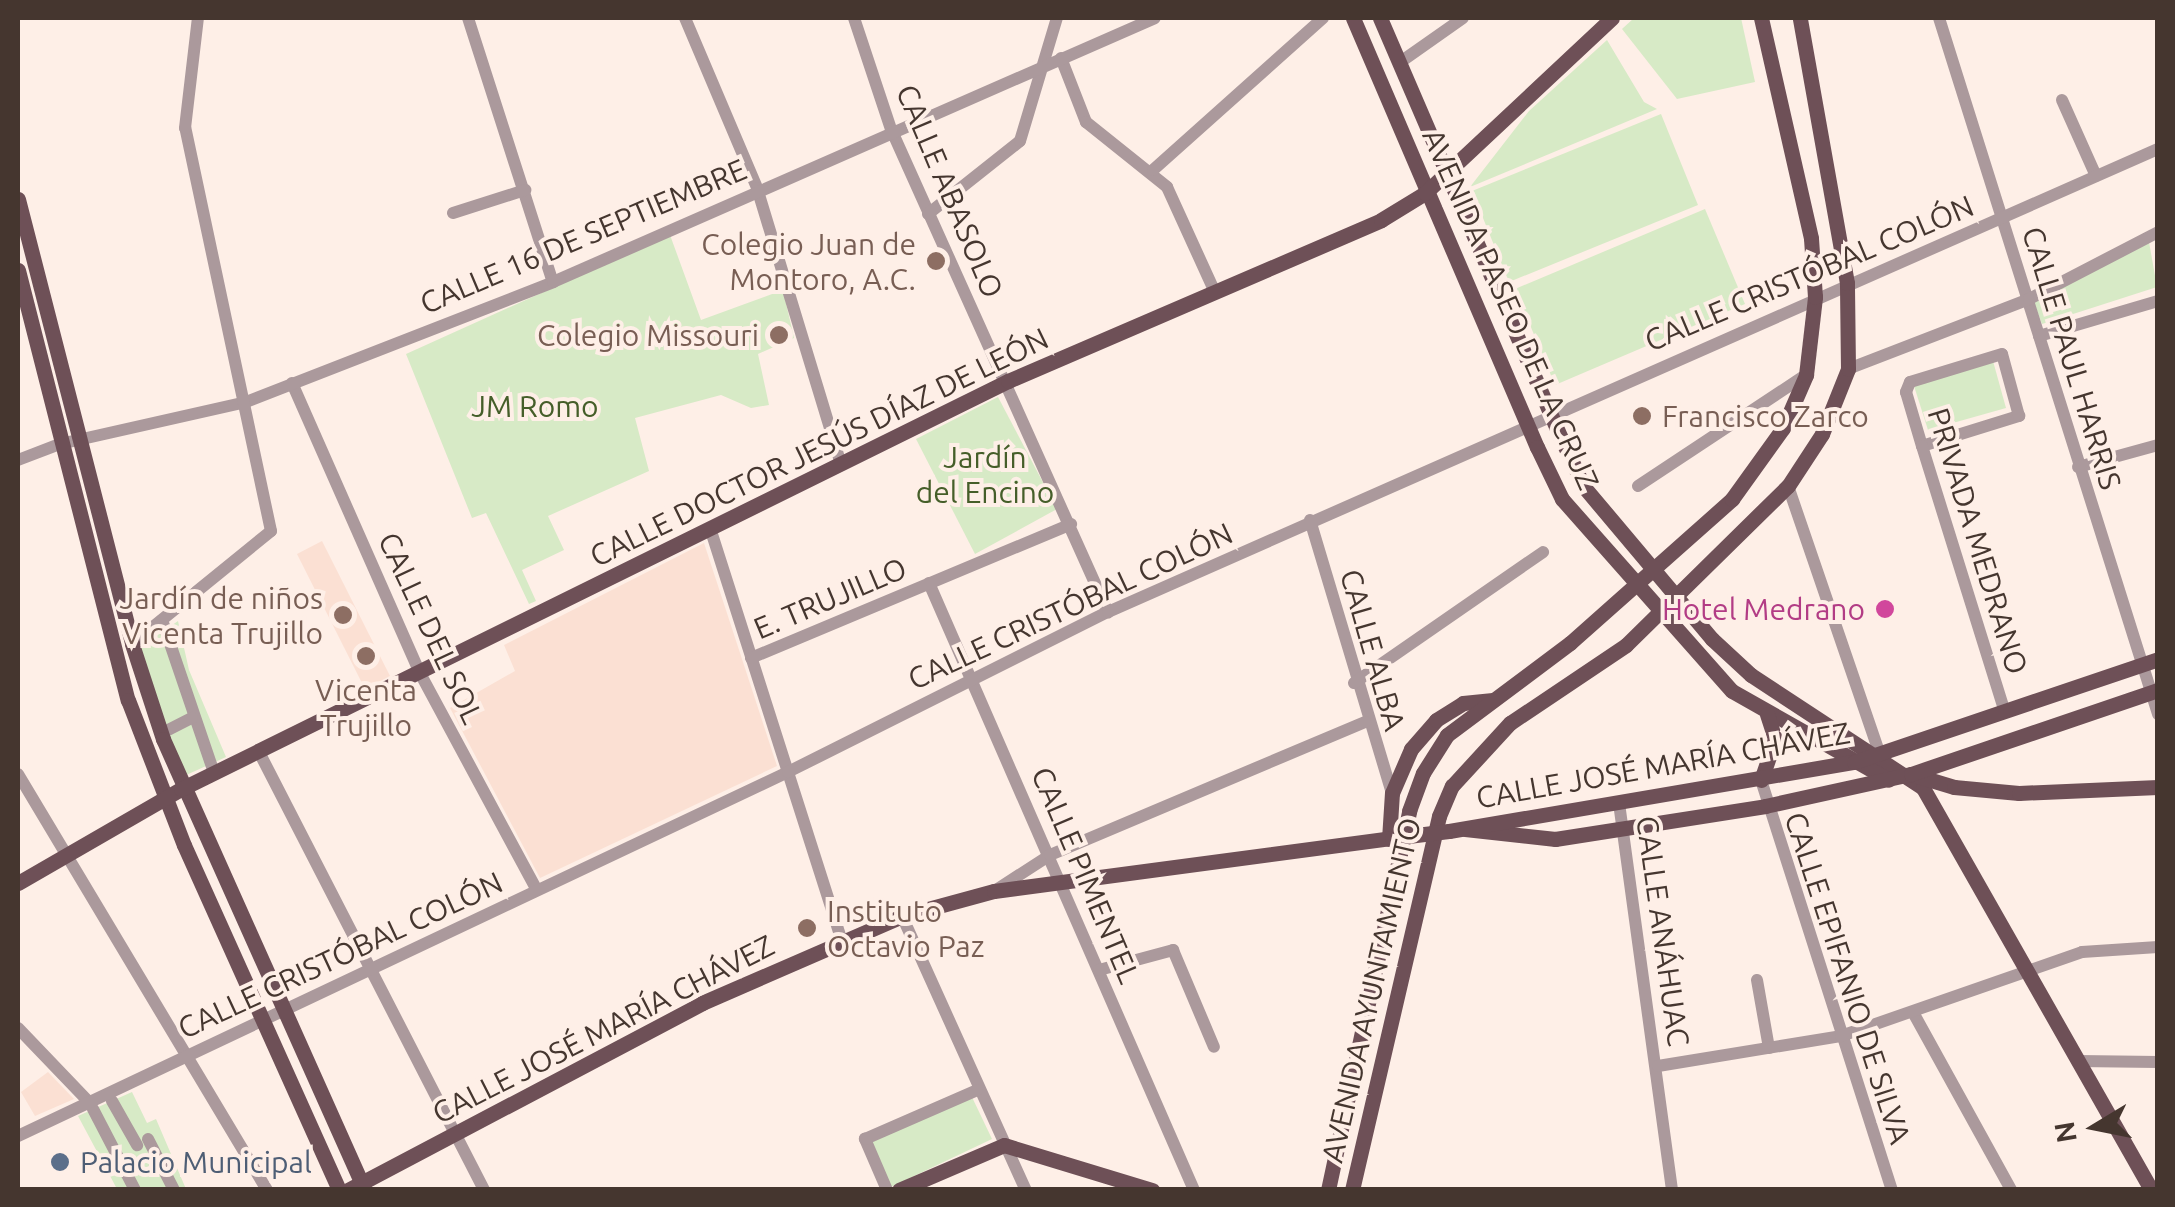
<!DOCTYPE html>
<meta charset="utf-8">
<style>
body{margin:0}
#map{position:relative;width:2175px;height:1207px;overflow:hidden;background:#feefe7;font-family:Ubuntu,sans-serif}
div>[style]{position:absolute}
.built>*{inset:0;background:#fbe0d3}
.green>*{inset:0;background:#d7eac6}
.minor>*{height:12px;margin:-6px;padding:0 6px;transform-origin:6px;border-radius:6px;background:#ab999c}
.major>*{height:15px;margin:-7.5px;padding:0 7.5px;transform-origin:7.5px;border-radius:7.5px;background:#6e5057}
.major-bridge>*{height:15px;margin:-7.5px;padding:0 7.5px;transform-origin:7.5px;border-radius:7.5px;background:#6e5057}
.dots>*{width:28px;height:28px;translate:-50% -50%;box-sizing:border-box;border:5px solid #feefe7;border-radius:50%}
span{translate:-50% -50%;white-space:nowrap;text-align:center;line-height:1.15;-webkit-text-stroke:8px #feefe7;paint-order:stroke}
.street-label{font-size:30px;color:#45362f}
.education-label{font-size:30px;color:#785e54}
.right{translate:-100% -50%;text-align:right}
.left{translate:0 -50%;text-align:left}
.park-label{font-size:30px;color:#455e29}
.hotel-label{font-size:30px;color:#b23c85}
.service-label{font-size:30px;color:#4e5e75}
.frame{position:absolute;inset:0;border:20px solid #45362f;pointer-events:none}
.north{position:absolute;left:2045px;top:1077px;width:100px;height:100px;-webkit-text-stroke:8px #feefe7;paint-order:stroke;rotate:260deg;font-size:28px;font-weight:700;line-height:40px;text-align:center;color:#45362f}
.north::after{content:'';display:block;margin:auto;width:35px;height:45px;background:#45362f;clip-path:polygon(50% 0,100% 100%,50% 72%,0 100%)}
</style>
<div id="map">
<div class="built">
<div style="clip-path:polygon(322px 541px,390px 676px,365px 689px,297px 554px)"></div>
<div style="clip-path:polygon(704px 543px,777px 766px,540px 878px,450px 708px,515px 671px,504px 645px)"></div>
<div style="clip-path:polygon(48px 1072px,74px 1099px,35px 1116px,21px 1092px)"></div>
</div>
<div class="green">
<div style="clip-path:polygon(1634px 18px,1741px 18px,1755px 82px,1677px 99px,1622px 29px)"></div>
<div style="clip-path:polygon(1607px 40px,1644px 102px,1657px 109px,1470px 187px,1529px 111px)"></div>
<div style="clip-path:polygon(1661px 114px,1698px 205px,1509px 282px,1472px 191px)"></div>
<div style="clip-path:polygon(1705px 209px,1745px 304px,1555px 385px,1515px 289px)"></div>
<div style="clip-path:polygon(670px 235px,701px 320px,783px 290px,794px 338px,758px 354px,769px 405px,751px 408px,721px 395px,635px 418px,649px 471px,548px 516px,564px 550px,522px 570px,536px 601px,529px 604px,486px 513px,472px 518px,406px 354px)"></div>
<div style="clip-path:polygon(2149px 242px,2157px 287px,2042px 324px,2033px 300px)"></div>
<div style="clip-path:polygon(1993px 361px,2006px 408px,1928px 430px,1914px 386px)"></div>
<div style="clip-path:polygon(998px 397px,1057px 509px,975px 554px,916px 439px)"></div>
<div style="clip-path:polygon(178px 621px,189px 670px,226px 757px,184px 776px,139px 648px)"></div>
<div style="clip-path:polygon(132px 1092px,147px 1123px,156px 1119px,186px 1189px,117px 1189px,78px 1116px)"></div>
<div style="clip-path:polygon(971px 1095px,992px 1139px,891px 1187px,870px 1143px)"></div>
</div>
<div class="minor">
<div style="left:468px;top:18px;width:277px;rotate:72.2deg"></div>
<div style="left:685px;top:18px;width:185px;rotate:67deg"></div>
<div style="left:757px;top:188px;width:289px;rotate:73.1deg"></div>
<div style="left:854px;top:18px;width:117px;rotate:71.6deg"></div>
<div style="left:891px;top:129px;width:530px;rotate:65.81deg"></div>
<div style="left:1939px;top:18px;width:730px;rotate:72.53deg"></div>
<div style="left:1061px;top:58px;width:69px;rotate:68.7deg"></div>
<div style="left:1086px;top:122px;width:104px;rotate:38.7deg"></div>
<div style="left:1167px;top:187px;width:111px;rotate:65.5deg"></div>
<div style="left:1399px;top:63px;width:78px;rotate:-35.1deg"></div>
<div style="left:2062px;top:100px;width:83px;rotate:65.9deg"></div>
<div style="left:1153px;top:170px;width:228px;rotate:-41.8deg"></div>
<div style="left:453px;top:213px;width:76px;rotate:-17.7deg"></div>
<div style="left:928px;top:214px;width:117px;rotate:-38.4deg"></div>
<div style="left:1020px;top:141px;width:128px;rotate:-73.3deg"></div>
<div style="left:2039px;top:336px;width:124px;rotate:-16.4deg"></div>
<div style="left:1848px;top:369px;width:194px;rotate:-21.1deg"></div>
<div style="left:2029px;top:299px;width:145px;rotate:-27.4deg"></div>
<div style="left:292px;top:383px;width:319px;rotate:66.2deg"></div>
<div style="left:421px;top:675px;width:243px;rotate:61.7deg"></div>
<div style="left:1922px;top:446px;width:102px;rotate:-17.2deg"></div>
<div style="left:2019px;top:416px;width:64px;rotate:-105.3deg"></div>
<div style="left:2002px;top:354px;width:96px;rotate:163.1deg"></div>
<div style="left:1910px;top:382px;width:11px;rotate:112deg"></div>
<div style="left:1906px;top:392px;width:56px;rotate:73.5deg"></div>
<div style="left:1922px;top:446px;width:275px;rotate:72.7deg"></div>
<div style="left:18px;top:460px;width:45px;rotate:-20.9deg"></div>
<div style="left:60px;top:444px;width:191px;rotate:-12.7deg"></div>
<div style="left:246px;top:402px;width:330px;rotate:-21.3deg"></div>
<div style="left:553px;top:282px;width:657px;rotate:-23.68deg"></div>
<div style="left:2078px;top:467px;width:83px;rotate:-15.4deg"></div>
<div style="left:1638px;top:486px;width:201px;rotate:-33.5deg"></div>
<div style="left:1788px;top:486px;width:283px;rotate:71.1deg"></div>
<div style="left:1310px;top:520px;width:285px;rotate:73.3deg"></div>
<div style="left:711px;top:531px;width:428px;rotate:72.3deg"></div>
<div style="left:929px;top:583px;width:662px;rotate:66.42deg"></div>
<div style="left:162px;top:620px;width:162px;rotate:71.2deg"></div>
<div style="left:132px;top:644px;width:179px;rotate:-39.1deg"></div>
<div style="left:271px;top:531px;width:412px;rotate:-102deg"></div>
<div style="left:185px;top:128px;width:111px;rotate:-83.3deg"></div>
<div style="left:751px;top:658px;width:347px;rotate:-22.7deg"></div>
<div style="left:1354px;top:683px;width:230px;rotate:-34.7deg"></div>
<div style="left:168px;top:730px;width:27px;rotate:-27deg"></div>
<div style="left:258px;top:750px;width:495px;rotate:62.8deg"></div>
<div style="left:18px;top:774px;width:485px;rotate:59.1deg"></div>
<div style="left:1761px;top:780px;width:430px;rotate:72.3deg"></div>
<div style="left:1619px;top:803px;width:391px;rotate:82.2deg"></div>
<div style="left:996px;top:890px;width:64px;rotate:-32.9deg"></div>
<div style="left:1050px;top:855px;width:342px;rotate:-22.9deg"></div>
<div style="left:902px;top:916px;width:301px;rotate:65.7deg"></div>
<div style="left:1099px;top:970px;width:77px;rotate:-15.1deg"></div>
<div style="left:1173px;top:950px;width:105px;rotate:67.1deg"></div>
<div style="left:1757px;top:980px;width:69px;rotate:80deg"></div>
<div style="left:1914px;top:1014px;width:201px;rotate:61.1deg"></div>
<div style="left:18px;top:1028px;width:103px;rotate:46.2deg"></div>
<div style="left:2078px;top:1061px;width:80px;rotate:0.7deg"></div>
<div style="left:1658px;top:1066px;width:185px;rotate:-9.3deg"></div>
<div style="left:1841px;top:1036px;width:255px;rotate:-19.2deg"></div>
<div style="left:2082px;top:952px;width:76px;rotate:-3.8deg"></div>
<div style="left:112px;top:1101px;width:51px;rotate:60.4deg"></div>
<div style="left:93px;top:1109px;width:91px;rotate:62.6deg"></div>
<div style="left:18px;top:1136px;width:852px;rotate:-25.3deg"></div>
<div style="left:788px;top:772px;width:358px;rotate:-26.6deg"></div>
<div style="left:1108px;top:612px;width:1148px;rotate:-23.8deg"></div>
<div style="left:148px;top:1139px;width:57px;rotate:63deg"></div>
<div style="left:887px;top:1190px;width:56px;rotate:-113.3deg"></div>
<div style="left:865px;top:1139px;width:122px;rotate:-23.6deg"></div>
</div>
<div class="major">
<div style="left:1353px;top:18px;width:467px;rotate:66.8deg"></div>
<div style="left:1380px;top:18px;width:457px;rotate:66.7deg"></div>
<div style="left:18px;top:199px;width:459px;rotate:75.6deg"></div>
<div style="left:132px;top:644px;width:100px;rotate:71.9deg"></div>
<div style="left:163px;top:739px;width:494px;rotate:65.9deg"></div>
<div style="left:18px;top:270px;width:444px;rotate:75.7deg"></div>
<div style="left:128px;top:700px;width:155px;rotate:68.9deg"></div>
<div style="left:184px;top:845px;width:378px;rotate:65.8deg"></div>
<div style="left:1751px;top:675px;width:206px;rotate:33.3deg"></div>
<div style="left:1923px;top:788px;width:462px;rotate:60.4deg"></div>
<div style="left:1732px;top:691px;width:180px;rotate:29.5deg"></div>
<div style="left:1911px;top:774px;width:45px;rotate:16.8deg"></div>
<div style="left:1954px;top:787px;width:65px;rotate:5.3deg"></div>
<div style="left:2019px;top:793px;width:139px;rotate:-2.5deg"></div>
<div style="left:1761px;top:780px;width:43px;rotate:-71.1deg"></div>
<div style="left:1775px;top:739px;width:26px;rotate:-108deg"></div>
<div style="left:1465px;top:829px;width:91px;rotate:6.3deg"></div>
<div style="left:1555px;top:839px;width:213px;rotate:-8.9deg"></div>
<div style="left:1765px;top:806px;width:149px;rotate:-12.4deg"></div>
<div style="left:1911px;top:774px;width:261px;rotate:-18.8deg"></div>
<div style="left:1449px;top:831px;width:411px;rotate:-9.7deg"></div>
<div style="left:1854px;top:762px;width:321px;rotate:-18.7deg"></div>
<div style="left:1389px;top:839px;width:46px;rotate:-86.3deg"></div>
<div style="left:1392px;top:793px;width:48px;rotate:-66.6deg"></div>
<div style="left:1411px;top:749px;width:38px;rotate:-49deg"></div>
<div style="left:1436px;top:720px;width:32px;rotate:-32deg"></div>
<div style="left:1463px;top:703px;width:30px;rotate:-6deg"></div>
<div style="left:18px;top:883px;width:188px;rotate:-30deg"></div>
<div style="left:181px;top:789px;width:922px;rotate:-26.26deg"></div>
<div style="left:1008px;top:381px;width:406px;rotate:-23.3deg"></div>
<div style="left:1381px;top:220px;width:52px;rotate:-31.5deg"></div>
<div style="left:1425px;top:193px;width:256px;rotate:-43.1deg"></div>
<div style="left:348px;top:1190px;width:400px;rotate:-27.8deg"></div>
<div style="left:702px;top:1003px;width:218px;rotate:-23.5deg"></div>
<div style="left:902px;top:916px;width:95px;rotate:-15.2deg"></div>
<div style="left:994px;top:891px;width:402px;rotate:-7.6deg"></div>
<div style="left:899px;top:1190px;width:114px;rotate:-23.2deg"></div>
<div style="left:1004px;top:1145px;width:155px;rotate:16.9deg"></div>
<div style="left:1328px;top:1190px;width:388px;rotate:-77.9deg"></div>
<div style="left:1409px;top:811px;width:40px;rotate:-69.8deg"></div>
<div style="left:1423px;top:773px;width:45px;rotate:-57.7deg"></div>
<div style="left:1447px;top:735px;width:154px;rotate:-36.8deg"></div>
<div style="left:1570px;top:643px;width:217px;rotate:-41.6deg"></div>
<div style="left:1732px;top:499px;width:87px;rotate:-54.3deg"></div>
<div style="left:1783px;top:428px;width:58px;rotate:-66.5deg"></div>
<div style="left:1806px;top:375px;width:79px;rotate:-83.4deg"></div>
<div style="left:1815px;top:297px;width:59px;rotate:-93.9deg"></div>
<div style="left:1811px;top:238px;width:226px;rotate:-102.8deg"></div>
<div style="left:1352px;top:1190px;width:384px;rotate:-76.9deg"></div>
<div style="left:1439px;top:816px;width:33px;rotate:-67deg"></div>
<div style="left:1452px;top:786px;width:86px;rotate:-47.4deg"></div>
<div style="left:1510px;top:723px;width:140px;rotate:-33.9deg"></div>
<div style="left:1626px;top:645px;width:227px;rotate:-44.5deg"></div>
<div style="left:1788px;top:486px;width:62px;rotate:-56.8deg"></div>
<div style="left:1822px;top:434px;width:70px;rotate:-68.2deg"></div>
<div style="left:1848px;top:369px;width:86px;rotate:-90.7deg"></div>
<div style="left:1847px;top:283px;width:269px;rotate:-100.1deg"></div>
</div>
<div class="major-bridge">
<div style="left:1561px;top:438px;width:54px;rotate:64.9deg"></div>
<div style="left:1584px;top:487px;width:199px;rotate:49.9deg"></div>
<div style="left:1712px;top:639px;width:53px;rotate:42.7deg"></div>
<div style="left:1537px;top:447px;width:58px;rotate:64.3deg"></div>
<div style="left:1562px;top:499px;width:256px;rotate:48.5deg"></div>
<div style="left:1392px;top:838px;width:57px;rotate:-7deg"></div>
</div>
<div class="dots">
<div style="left:936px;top:261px;background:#8d6e63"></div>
<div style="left:779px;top:335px;background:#8d6e63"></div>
<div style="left:1642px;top:416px;background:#8d6e63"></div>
<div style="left:1885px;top:609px;background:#d1479c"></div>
<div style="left:343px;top:615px;background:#8d6e63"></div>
<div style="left:366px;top:656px;background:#8d6e63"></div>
<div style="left:807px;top:928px;background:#8d6e63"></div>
<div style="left:60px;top:1162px;background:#5c6f8a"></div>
</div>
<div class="street-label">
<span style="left:950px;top:191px;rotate:67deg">CALLE ABASOLO</span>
<span style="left:583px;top:236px;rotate:-23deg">CALLE 16 DE SEPTIEMBRE</span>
<span style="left:1809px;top:273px;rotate:-23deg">CALLE CRISTÓBAL COLÓN</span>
<span style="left:1511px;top:309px;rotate:66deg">AVENIDA PASEO DE LA CRUZ</span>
<span style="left:2072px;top:358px;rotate:73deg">CALLE PAUL HARRIS</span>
<span style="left:819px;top:447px;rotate:-26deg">CALLE DOCTOR JESÚS DÍAZ DE LEÓN</span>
<span style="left:1978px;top:541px;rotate:73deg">PRIVADA MEDRANO</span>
<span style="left:830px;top:598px;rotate:-23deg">E. TRUJILLO</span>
<span style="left:1070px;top:606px;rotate:-25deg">CALLE CRISTÓBAL COLÓN</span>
<span style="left:431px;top:628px;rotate:65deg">CALLE DEL SOL</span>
<span style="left:1373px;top:650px;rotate:74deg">CALLE ALBA</span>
<span style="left:1663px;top:765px;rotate:-10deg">CALLE JOSÉ MARÍA CHÁVEZ</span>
<span style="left:1086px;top:875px;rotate:67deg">CALLE PIMENTEL</span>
<span style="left:1663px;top:931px;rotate:82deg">CALLE ANÁHUAC</span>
<span style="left:340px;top:955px;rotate:-25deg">CALLE CRISTÓBAL COLÓN</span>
<span style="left:1848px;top:978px;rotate:72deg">CALLE EPIFANIO DE SILVA</span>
<span style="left:1371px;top:990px;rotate:-77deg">AVENIDA AYUNTAMIENTO</span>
<span style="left:603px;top:1029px;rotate:-27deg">CALLE JOSÉ MARÍA CHÁVEZ</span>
</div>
<div class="education-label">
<span class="right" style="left:916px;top:261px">Colegio Juan de<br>Montoro, A.C.</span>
<span class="right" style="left:759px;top:335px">Colegio Missouri</span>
<span class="left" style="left:1662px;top:416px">Francisco Zarco</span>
<span class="right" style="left:323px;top:615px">Jardín de niños<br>Vicenta Trujillo</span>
<span style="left:366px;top:707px">Vicenta<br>Trujillo</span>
<span class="left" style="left:827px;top:928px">Instituto<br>Octavio Paz</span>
</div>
<div class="park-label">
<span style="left:535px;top:406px">JM Romo</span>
<span style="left:985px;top:474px">Jardín<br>del Encino</span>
</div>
<div class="hotel-label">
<span class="right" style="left:1865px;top:609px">Hotel Medrano</span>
</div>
<div class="service-label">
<span class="left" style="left:80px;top:1162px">Palacio Municipal</span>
</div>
<div class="frame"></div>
<div class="north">N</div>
</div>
